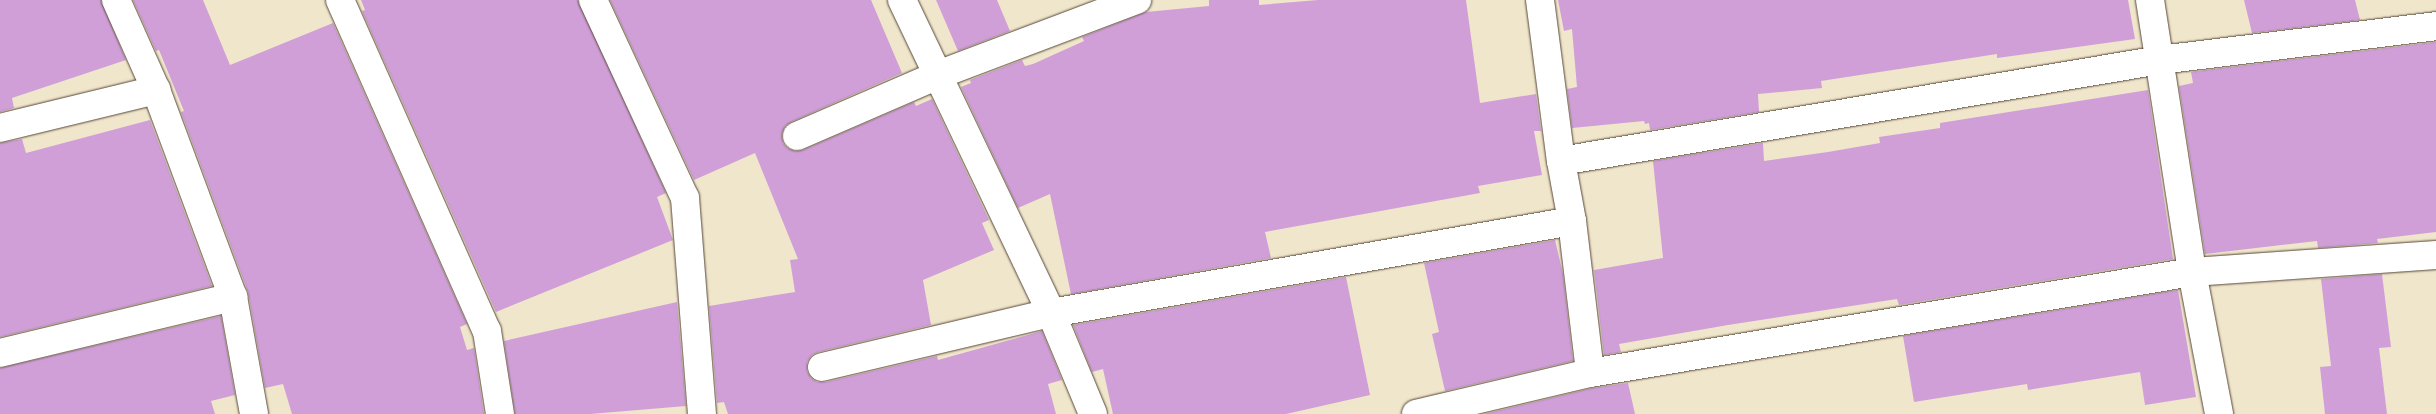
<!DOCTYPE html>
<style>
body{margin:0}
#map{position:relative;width:2436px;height:414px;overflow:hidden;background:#f0e6cb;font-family:"IM FELL Double Pica",serif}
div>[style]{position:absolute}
.building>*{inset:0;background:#d09fd8}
.roads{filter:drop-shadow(0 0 1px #564638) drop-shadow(0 0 1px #564638)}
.minor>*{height:28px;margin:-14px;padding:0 14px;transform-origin:14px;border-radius:14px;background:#fff}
span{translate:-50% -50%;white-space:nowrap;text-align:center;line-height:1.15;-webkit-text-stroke:4.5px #fff;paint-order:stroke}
</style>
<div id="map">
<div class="building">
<div style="clip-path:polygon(0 0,101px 0,126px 60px,12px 98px,14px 108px,0 112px)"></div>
<div style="clip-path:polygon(133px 0,203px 0,230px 65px,333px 23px,467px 324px,460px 327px,467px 350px,474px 348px,484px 414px,292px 414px,283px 384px,265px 388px,248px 292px,181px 112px,184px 111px,159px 50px,156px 51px)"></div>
<div style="clip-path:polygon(361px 0,578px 0,666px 193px,657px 197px,673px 240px,496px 312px,362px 11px,365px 10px)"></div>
<div style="clip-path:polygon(610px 0,871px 0,902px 73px,791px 122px,785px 126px,782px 134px,783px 143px,787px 148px,795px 151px,803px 150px,914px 102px,916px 106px,932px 99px,989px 220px,982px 223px,994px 250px,923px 280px,931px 325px,818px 352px,812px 355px,807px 362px,807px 371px,811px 378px,817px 382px,826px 382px,937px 356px,938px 360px,1042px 331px,1062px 380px,1048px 384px,1056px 414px,728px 414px,724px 402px,717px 403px,709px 306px,795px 292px,790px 260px,798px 259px,755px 153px,694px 180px)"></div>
<div style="clip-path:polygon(936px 0,997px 0,1010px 31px,958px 51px)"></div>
<div style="clip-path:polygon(1209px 0,1259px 0,1259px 5px,1318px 0,1466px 0,1480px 103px,1536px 94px,1541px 131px,1534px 131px,1542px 175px,1478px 186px,1480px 193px,1265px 232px,1271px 258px,1071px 294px,1050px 194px,1018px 208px,961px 87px,971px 83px,970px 80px,1022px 60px,1025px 66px,1033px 64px,1084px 41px,1082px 37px,1146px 12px,1209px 6px)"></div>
<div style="clip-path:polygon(1558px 0,2128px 0,2135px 39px,1997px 58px,1997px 54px,1821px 81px,1822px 88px,1758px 94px,1759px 112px,1650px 130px,1649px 123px,1645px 124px,1644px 121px,1572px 128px,1567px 89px,1577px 87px,1572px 29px,1564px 31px)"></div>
<div style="clip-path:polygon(2244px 0,2355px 0,2360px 20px,2252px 33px)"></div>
<div style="clip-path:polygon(2436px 42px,2436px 232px,2377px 239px,2378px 243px,2318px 248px,2317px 241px,2205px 254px,2179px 86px,2193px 83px,2191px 72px)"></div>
<div style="clip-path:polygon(2148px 90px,2173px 259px,1899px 305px,1897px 299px,1728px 325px,1619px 344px,1621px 352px,1604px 355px,1594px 270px,1663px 258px,1653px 161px,1763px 143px,1764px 161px,1828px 152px,1880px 143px,1879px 137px,1940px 128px,1940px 123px)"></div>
<div style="clip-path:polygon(150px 120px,212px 286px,0 337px,0 143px,22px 139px,26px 153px)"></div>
<div style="clip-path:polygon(1555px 240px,1563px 274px,1573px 361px,1445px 391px,1432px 334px,1439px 332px,1424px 263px)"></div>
<div style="clip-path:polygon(2382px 274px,2391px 347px,2379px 348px,2387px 414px,2325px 414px,2320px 367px,2331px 366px,2321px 279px)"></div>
<div style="clip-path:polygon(1346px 277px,1370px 395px,1286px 414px,1113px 414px,1103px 369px,1092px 372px,1073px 325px)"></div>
<div style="clip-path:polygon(2178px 290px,2196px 397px,2145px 405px,2140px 372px,2028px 390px,2027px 384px,1914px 402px,1903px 336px)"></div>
<div style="clip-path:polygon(677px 302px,686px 406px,590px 414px,515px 414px,504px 341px)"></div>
<div style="clip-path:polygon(221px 316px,235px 395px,211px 401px,215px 414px,0 414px,0 368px)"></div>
<div style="clip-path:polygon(1628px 383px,1635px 414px,1484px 414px,1593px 388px)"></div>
</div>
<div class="roads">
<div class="minor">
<div style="left:116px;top:0;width:98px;rotate:66deg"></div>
<div style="left:156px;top:90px;width:221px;rotate:69.6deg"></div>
<div style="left:233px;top:297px;width:119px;rotate:79.8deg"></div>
<div style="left:340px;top:0;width:362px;rotate:66.1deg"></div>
<div style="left:487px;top:331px;width:84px;rotate:81.1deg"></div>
<div style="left:593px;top:0;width:218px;rotate:65.1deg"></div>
<div style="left:685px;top:198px;width:217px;rotate:85.5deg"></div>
<div style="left:902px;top:0;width:347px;rotate:64.5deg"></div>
<div style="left:1051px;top:313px;width:109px;rotate:67.4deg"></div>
<div style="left:1540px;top:0;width:162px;rotate:82.6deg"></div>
<div style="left:1561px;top:161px;width:61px;rotate:79.6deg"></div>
<div style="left:1572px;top:221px;width:153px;rotate:83.2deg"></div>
<div style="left:2150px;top:0;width:275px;rotate:81.2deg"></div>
<div style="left:2192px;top:272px;width:145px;rotate:79.2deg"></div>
<div style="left:0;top:128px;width:161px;rotate:-13.7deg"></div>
<div style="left:797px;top:136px;width:154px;rotate:-23.4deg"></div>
<div style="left:938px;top:75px;width:213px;rotate:-20.7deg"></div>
<div style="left:1561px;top:161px;width:607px;rotate:-9.57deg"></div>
<div style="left:2160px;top:60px;width:278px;rotate:-7deg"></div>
<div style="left:0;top:353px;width:240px;rotate:-13.5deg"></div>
<div style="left:822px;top:367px;width:235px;rotate:-13.3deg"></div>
<div style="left:1051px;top:313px;width:529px;rotate:-10.01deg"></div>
<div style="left:1416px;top:414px;width:179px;rotate:-13.3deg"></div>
<div style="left:1590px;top:373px;width:610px;rotate:-9.52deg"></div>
<div style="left:2192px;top:272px;width:245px;rotate:-4deg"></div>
</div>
</div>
</div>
